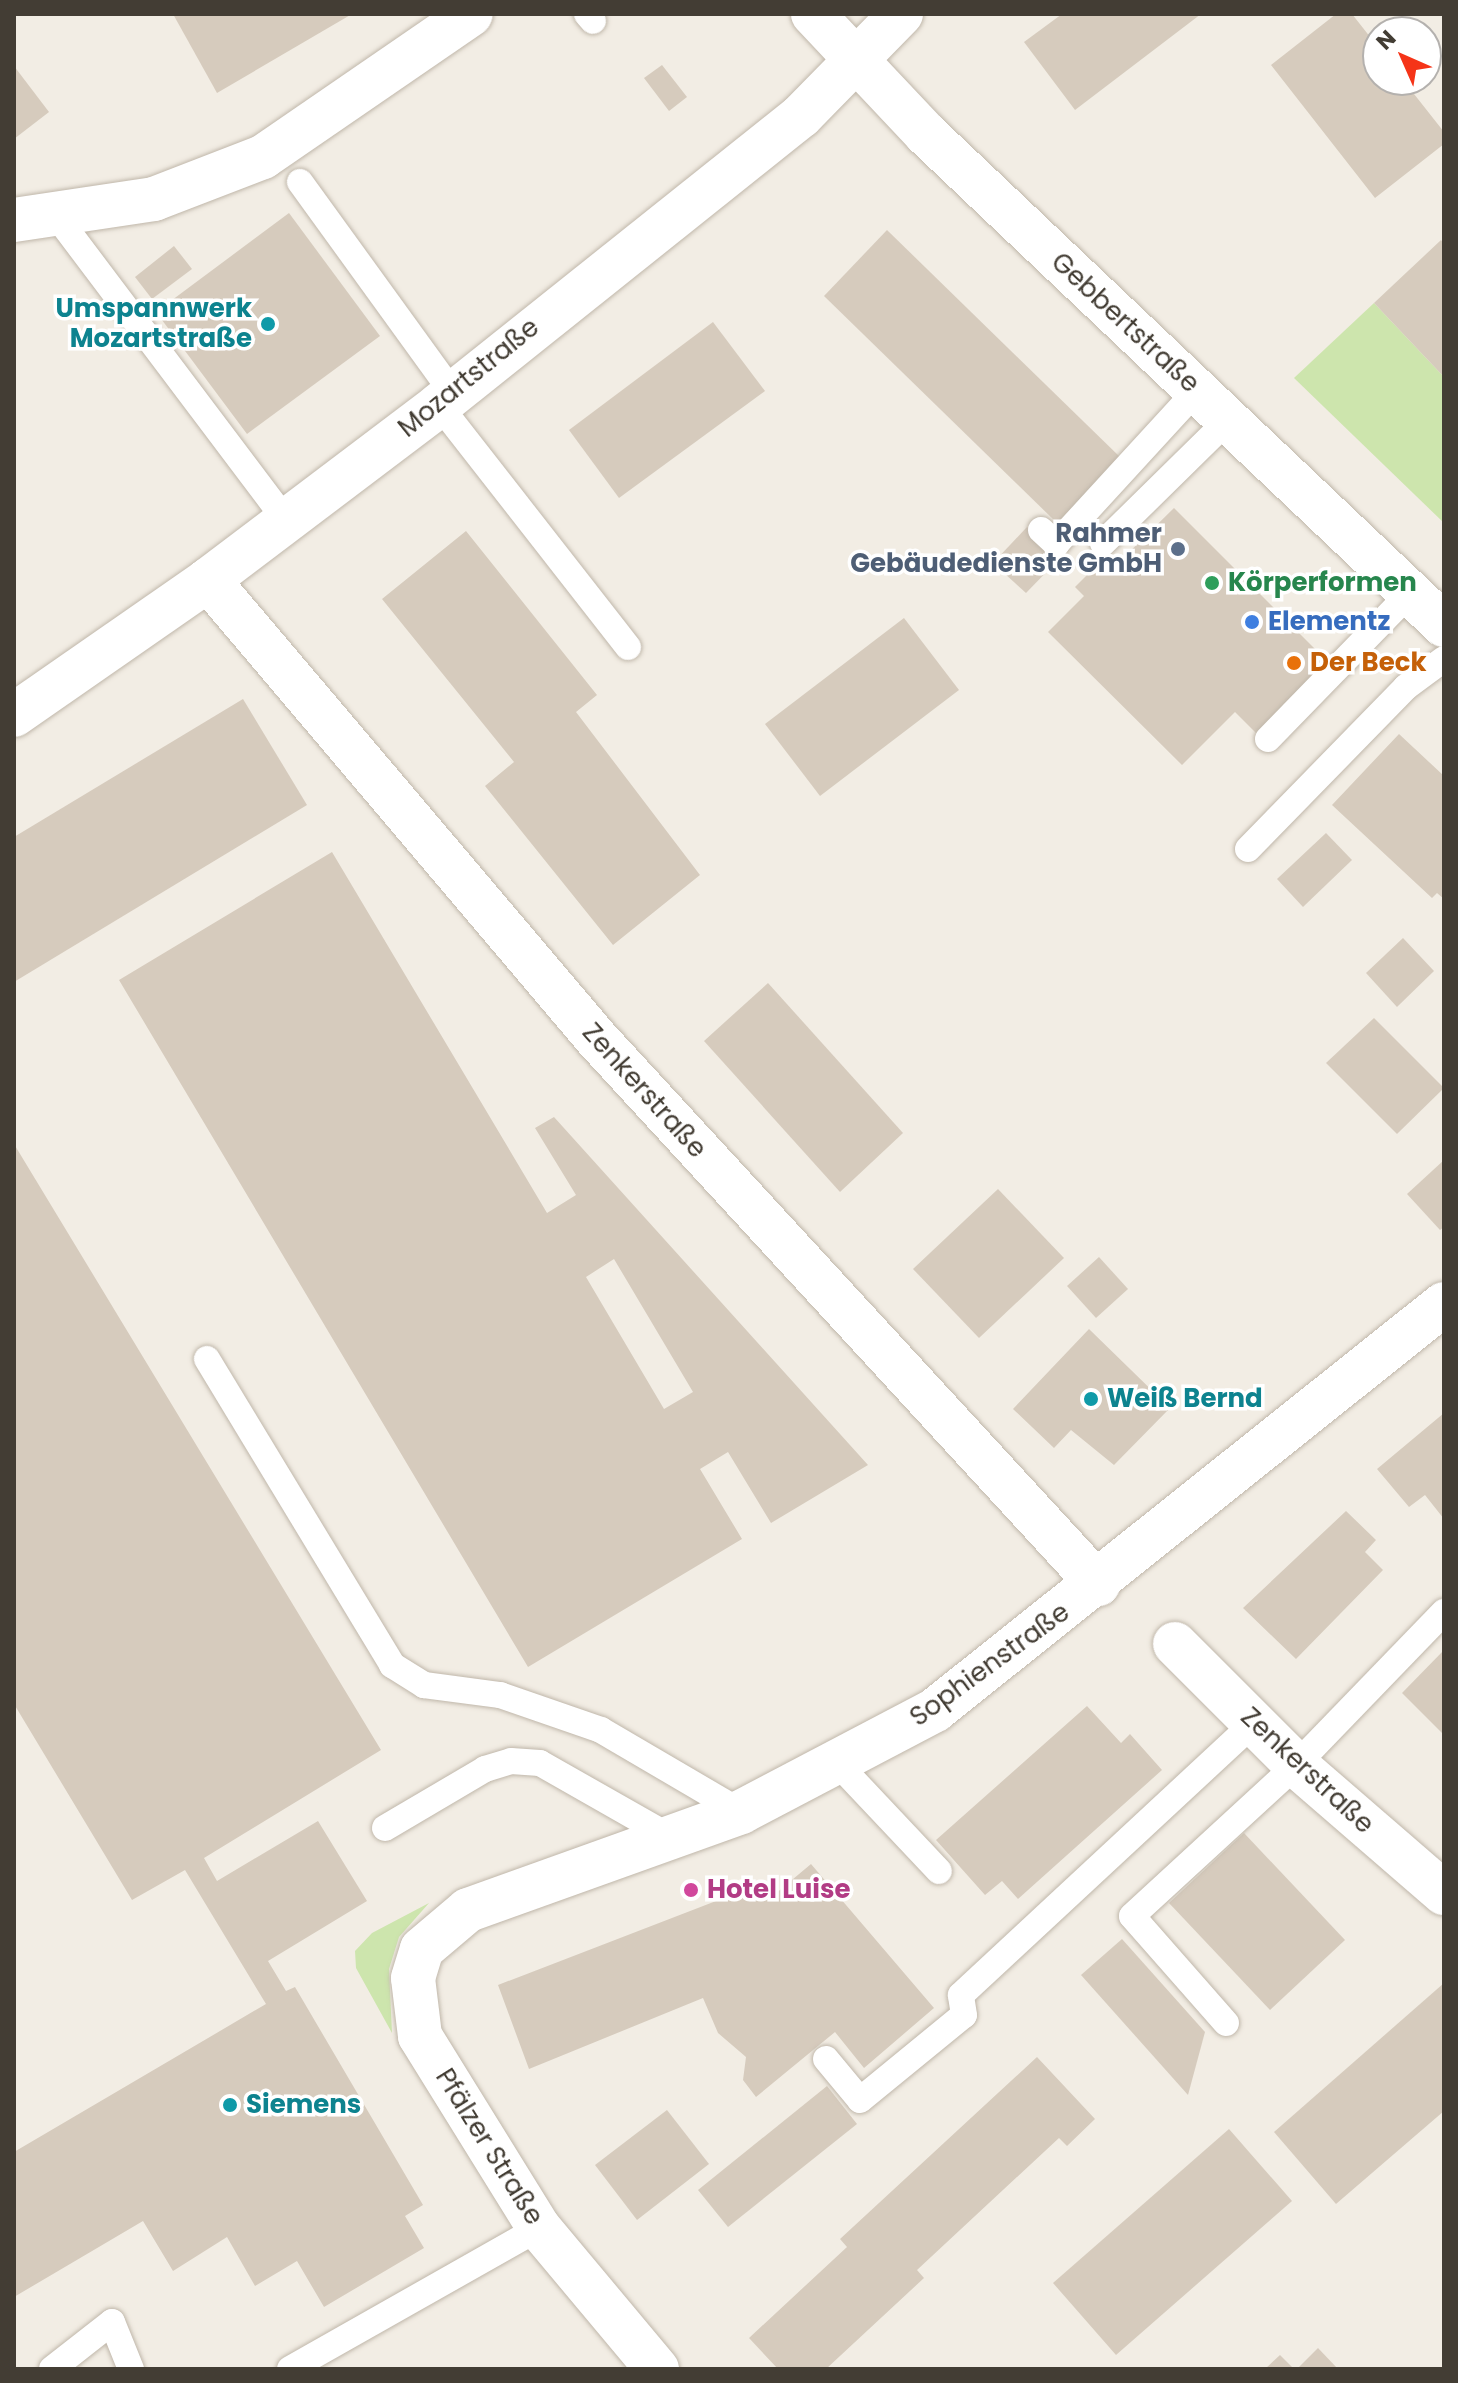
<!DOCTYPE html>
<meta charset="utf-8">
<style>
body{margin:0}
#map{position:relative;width:1458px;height:2383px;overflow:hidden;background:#f2ede4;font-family:Poppins,sans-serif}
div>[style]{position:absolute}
.green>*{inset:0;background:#cde5ad}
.building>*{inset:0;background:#d6cbbd}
.roads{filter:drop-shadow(0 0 2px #c0b7aa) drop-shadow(0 0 2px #c0b7aa)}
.service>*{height:26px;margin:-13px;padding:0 13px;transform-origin:13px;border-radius:13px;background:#fff}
.minor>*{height:44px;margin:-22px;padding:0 22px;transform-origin:22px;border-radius:22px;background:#fff}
.tertiary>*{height:44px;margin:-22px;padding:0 22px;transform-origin:22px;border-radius:22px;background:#fff}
.dots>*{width:22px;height:22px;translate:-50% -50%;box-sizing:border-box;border:4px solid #fff;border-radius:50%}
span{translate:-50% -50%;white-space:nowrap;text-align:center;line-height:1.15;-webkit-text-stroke:7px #fff;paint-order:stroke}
.culture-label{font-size:26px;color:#0d838f;font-weight:700}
.right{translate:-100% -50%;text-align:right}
.left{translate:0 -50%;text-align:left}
.street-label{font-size:26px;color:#433d34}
.service-label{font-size:26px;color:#4e5e75;font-weight:700}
.leisure-label{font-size:26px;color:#27864d;font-weight:700}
.shop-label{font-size:26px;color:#366cbe;font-weight:700}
.food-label{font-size:26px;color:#c56008;font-weight:700}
.hotel-label{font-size:26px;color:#b23c85;font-weight:700}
.frame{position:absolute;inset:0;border:16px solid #433d34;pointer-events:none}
.north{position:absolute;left:1362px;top:16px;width:80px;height:80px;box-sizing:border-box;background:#fff;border:2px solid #b4b1ae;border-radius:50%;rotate:315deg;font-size:22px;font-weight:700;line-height:32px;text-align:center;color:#433d34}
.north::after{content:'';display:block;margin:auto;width:28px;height:36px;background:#f53418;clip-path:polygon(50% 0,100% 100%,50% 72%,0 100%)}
</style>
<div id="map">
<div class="green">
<div style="clip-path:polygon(1374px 303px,1444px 377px,1444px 523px,1294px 378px)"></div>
<div style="clip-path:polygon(429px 1903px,399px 1937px,389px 1969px,392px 2033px,356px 1968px,355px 1951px,372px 1933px)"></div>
</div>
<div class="building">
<div style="clip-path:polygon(173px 14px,352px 14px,217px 93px)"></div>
<div style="clip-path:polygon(1062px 14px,1201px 14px,1075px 110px,1024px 42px)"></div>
<div style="clip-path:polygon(1336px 14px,1352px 14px,1378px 47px,1378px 80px,1403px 80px,1444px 132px,1444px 144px,1375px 198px,1271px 65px)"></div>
<div style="clip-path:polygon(662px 65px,687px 97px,669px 111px,644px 78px)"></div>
<div style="clip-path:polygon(14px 66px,49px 112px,14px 139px)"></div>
<div style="clip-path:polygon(289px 213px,380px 336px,247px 434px,156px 312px)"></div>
<div style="clip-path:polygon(887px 230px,1121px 458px,1057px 523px,824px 296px)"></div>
<div style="clip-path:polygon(1441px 240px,1444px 244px,1444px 377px,1374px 303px)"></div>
<div style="clip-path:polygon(174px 246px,192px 269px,152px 299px,135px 277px)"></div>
<div style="clip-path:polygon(713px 322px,765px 391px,619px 498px,569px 430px)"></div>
<div style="clip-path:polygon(1174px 508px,1329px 663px,1257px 734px,1235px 712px,1182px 765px,1048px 632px,1084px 596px,1075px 587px,1103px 559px,1113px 568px)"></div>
<div style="clip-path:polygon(1027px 527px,1060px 558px,1026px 593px,993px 563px)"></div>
<div style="clip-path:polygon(466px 531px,597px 695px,576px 712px,700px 875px,613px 945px,485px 786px,514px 762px,382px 599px)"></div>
<div style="clip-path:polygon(904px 618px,959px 690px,820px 796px,765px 724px)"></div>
<div style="clip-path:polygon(243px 699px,307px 805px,14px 982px,14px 837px)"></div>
<div style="clip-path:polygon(1399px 734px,1444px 776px,1444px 899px,1437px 893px,1432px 898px,1332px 805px)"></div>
<div style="clip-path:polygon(1326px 833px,1352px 860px,1303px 907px,1277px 879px)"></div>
<div style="clip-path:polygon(evenodd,332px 852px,547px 1213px,576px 1195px,535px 1128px,554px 1117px,868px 1465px,771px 1523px,728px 1452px,700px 1469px,742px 1539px,528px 1667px,119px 980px,332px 852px,614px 1259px,693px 1392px,664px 1409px,586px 1277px,614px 1259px)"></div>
<div style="clip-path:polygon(1403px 938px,1434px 971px,1397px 1007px,1366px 973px)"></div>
<div style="clip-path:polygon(768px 983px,903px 1133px,840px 1192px,704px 1041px)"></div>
<div style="clip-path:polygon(1374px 1018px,1444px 1088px,1397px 1134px,1326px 1063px)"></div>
<div style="clip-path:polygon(14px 1144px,381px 1750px,204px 1858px,217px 1881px,318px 1821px,367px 1901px,268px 1961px,286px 1991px,295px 1987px,423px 2205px,405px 2216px,424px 2248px,324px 2307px,297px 2261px,255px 2286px,227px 2237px,173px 2271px,143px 2221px,14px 2297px,14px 2152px,266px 2004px,185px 1870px,132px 1900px,14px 1704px)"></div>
<div style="clip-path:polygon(1444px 1160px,1444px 1227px,1440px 1230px,1407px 1194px)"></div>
<div style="clip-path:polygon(998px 1189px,1064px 1258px,979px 1338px,913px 1269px)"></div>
<div style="clip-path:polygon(1099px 1257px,1128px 1289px,1096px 1318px,1067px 1286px)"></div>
<div style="clip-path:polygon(1089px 1329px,1170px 1408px,1114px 1465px,1071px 1430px,1054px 1448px,1013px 1409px)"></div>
<div style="clip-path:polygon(1444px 1413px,1444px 1519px,1425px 1495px,1409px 1507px,1377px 1469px)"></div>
<div style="clip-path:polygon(1346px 1511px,1376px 1540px,1365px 1552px,1383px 1570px,1296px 1659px,1243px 1608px)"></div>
<div style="clip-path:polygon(1444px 1650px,1444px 1735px,1402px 1693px)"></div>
<div style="clip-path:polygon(1087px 1706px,1121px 1743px,1130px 1734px,1162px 1770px,1018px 1899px,1002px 1881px,985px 1895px,936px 1840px)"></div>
<div style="clip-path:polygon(1244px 1833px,1345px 1940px,1270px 2010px,1169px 1903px)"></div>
<div style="clip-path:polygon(811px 1864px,934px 2008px,864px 2068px,835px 2032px,756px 2097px,743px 2080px,746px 2057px,718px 2033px,703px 1998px,529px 2069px,498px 1985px,765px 1882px,774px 1895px)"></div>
<div style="clip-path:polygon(1122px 1939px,1205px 2032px,1188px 2095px,1081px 1975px)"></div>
<div style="clip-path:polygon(1444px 1983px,1444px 2111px,1336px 2204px,1274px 2132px)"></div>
<div style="clip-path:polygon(1037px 2057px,1095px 2119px,1067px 2146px,1059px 2138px,917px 2270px,924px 2278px,826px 2369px,778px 2369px,749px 2338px,847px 2247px,840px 2239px)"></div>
<div style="clip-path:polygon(827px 2086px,857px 2124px,728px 2227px,698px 2190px)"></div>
<div style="clip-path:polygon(667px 2110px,709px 2164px,637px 2220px,595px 2165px)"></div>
<div style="clip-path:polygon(1229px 2129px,1292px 2201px,1116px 2355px,1053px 2283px)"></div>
<div style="clip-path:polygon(1318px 2348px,1338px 2369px,1297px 2369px)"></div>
<div style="clip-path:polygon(1280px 2355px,1294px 2369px,1265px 2369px)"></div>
</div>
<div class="roads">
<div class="service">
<div style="left:587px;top:14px;width:9px;rotate:49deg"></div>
<div style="left:300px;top:182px;width:261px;rotate:54.1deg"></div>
<div style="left:55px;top:214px;width:386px;rotate:53deg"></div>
<div style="left:439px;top:405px;width:307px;rotate:52deg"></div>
<div style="left:1041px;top:530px;width:21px;rotate:43deg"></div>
<div style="left:1056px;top:544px;width:209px;rotate:-47.5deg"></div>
<div style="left:1103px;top:543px;width:175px;rotate:-44.5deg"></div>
<div style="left:1268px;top:739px;width:204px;rotate:-45.8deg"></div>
<div style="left:1248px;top:849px;width:226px;rotate:-45.7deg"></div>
<div style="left:1406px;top:687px;width:47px;rotate:-36.4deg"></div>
<div style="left:207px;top:1359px;width:358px;rotate:58.8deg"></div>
<div style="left:392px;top:1665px;width:38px;rotate:32deg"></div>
<div style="left:424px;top:1685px;width:77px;rotate:7.5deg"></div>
<div style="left:500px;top:1695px;width:107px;rotate:19.1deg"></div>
<div style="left:601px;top:1730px;width:162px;rotate:30.4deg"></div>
<div style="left:838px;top:1764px;width:147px;rotate:46.7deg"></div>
<div style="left:385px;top:1828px;width:116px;rotate:-30.5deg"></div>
<div style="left:485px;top:1769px;width:27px;rotate:-17deg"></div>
<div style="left:511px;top:1761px;width:29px;rotate:4deg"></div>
<div style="left:540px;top:1763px;width:152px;rotate:29.6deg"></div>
<div style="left:1226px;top:2023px;width:142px;rotate:-131.3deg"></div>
<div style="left:1132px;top:1916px;width:223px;rotate:-42.6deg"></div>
<div style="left:1296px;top:1765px;width:213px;rotate:-46deg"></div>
<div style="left:826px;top:2059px;width:53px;rotate:50.3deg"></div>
<div style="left:860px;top:2100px;width:134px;rotate:-39.3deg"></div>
<div style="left:964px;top:2015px;width:20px;rotate:-99deg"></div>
<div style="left:961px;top:1995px;width:400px;rotate:-42.9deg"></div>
<div style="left:52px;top:2369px;width:76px;rotate:-38.1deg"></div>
<div style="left:112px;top:2322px;width:51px;rotate:68deg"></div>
<div style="left:290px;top:2369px;width:286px;rotate:-29.5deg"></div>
</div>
<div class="minor">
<div style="left:14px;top:220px;width:142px;rotate:-8.5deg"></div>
<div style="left:154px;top:199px;width:117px;rotate:-21.1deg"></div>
<div style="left:263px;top:157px;width:252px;rotate:-34.5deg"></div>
<div style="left:208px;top:580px;width:600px;rotate:49.73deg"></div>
<div style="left:596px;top:1038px;width:742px;rotate:47.4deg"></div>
<div style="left:14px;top:715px;width:236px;rotate:-34.8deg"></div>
<div style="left:208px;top:580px;width:290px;rotate:-37.1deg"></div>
<div style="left:439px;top:405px;width:463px;rotate:-38.6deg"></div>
<div style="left:801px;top:116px;width:143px;rotate:-45.6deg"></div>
<div style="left:1175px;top:1644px;width:171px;rotate:45deg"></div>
<div style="left:1296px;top:1765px;width:196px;rotate:40.9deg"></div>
<div style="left:657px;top:2369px;width:184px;rotate:-129.9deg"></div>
<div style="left:539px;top:2228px;width:226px;rotate:-121.8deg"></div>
<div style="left:420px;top:2036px;width:58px;rotate:-96.9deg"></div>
<div style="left:413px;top:1978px;width:30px;rotate:-73deg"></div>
<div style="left:422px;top:1949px;width:60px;rotate:-40.3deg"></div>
<div style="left:468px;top:1910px;width:290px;rotate:-19.7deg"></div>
<div style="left:741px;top:1812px;width:219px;rotate:-27.7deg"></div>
<div style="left:935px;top:1710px;width:651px;rotate:-38.58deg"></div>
</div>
<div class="tertiary">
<div style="left:813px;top:14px;width:165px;rotate:46.7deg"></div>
<div style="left:926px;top:134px;width:714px;rotate:43.47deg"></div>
</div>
</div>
<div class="dots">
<div style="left:268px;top:324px;background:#0f9aa8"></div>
<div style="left:1178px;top:549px;background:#5c6f8a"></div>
<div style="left:1212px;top:583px;background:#2e9e5b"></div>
<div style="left:1252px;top:622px;background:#3f7fe0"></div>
<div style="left:1294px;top:663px;background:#e8710a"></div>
<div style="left:1091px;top:1399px;background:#0f9aa8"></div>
<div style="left:691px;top:1890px;background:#d1479c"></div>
<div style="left:230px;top:2105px;background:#0f9aa8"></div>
</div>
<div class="culture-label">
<span class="right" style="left:252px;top:324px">Umspannwerk<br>Mozartstraße</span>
<span class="left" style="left:1107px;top:1399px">Weiß Bernd</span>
<span class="left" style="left:246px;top:2105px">Siemens</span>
</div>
<div class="street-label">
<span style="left:1125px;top:323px;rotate:43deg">Gebbertstraße</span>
<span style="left:469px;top:378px;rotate:-39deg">Mozartstraße</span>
<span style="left:644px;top:1091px;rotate:48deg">Zenkerstraße</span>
<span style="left:990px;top:1665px;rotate:-36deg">Sophienstraße</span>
<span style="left:1307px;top:1771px;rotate:43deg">Zenkerstraße</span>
<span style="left:489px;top:2147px;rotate:58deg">Pfälzer Straße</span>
</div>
<div class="service-label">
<span class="right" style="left:1162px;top:549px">Rahmer<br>Gebäudedienste GmbH</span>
</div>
<div class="leisure-label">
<span class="left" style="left:1228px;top:583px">Körperformen</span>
</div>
<div class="shop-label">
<span class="left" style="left:1268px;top:622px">Elementz</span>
</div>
<div class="food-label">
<span class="left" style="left:1310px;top:663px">Der Beck</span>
</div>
<div class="hotel-label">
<span class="left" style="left:707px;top:1890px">Hotel Luise</span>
</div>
<div class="frame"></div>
<div class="north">N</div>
</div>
